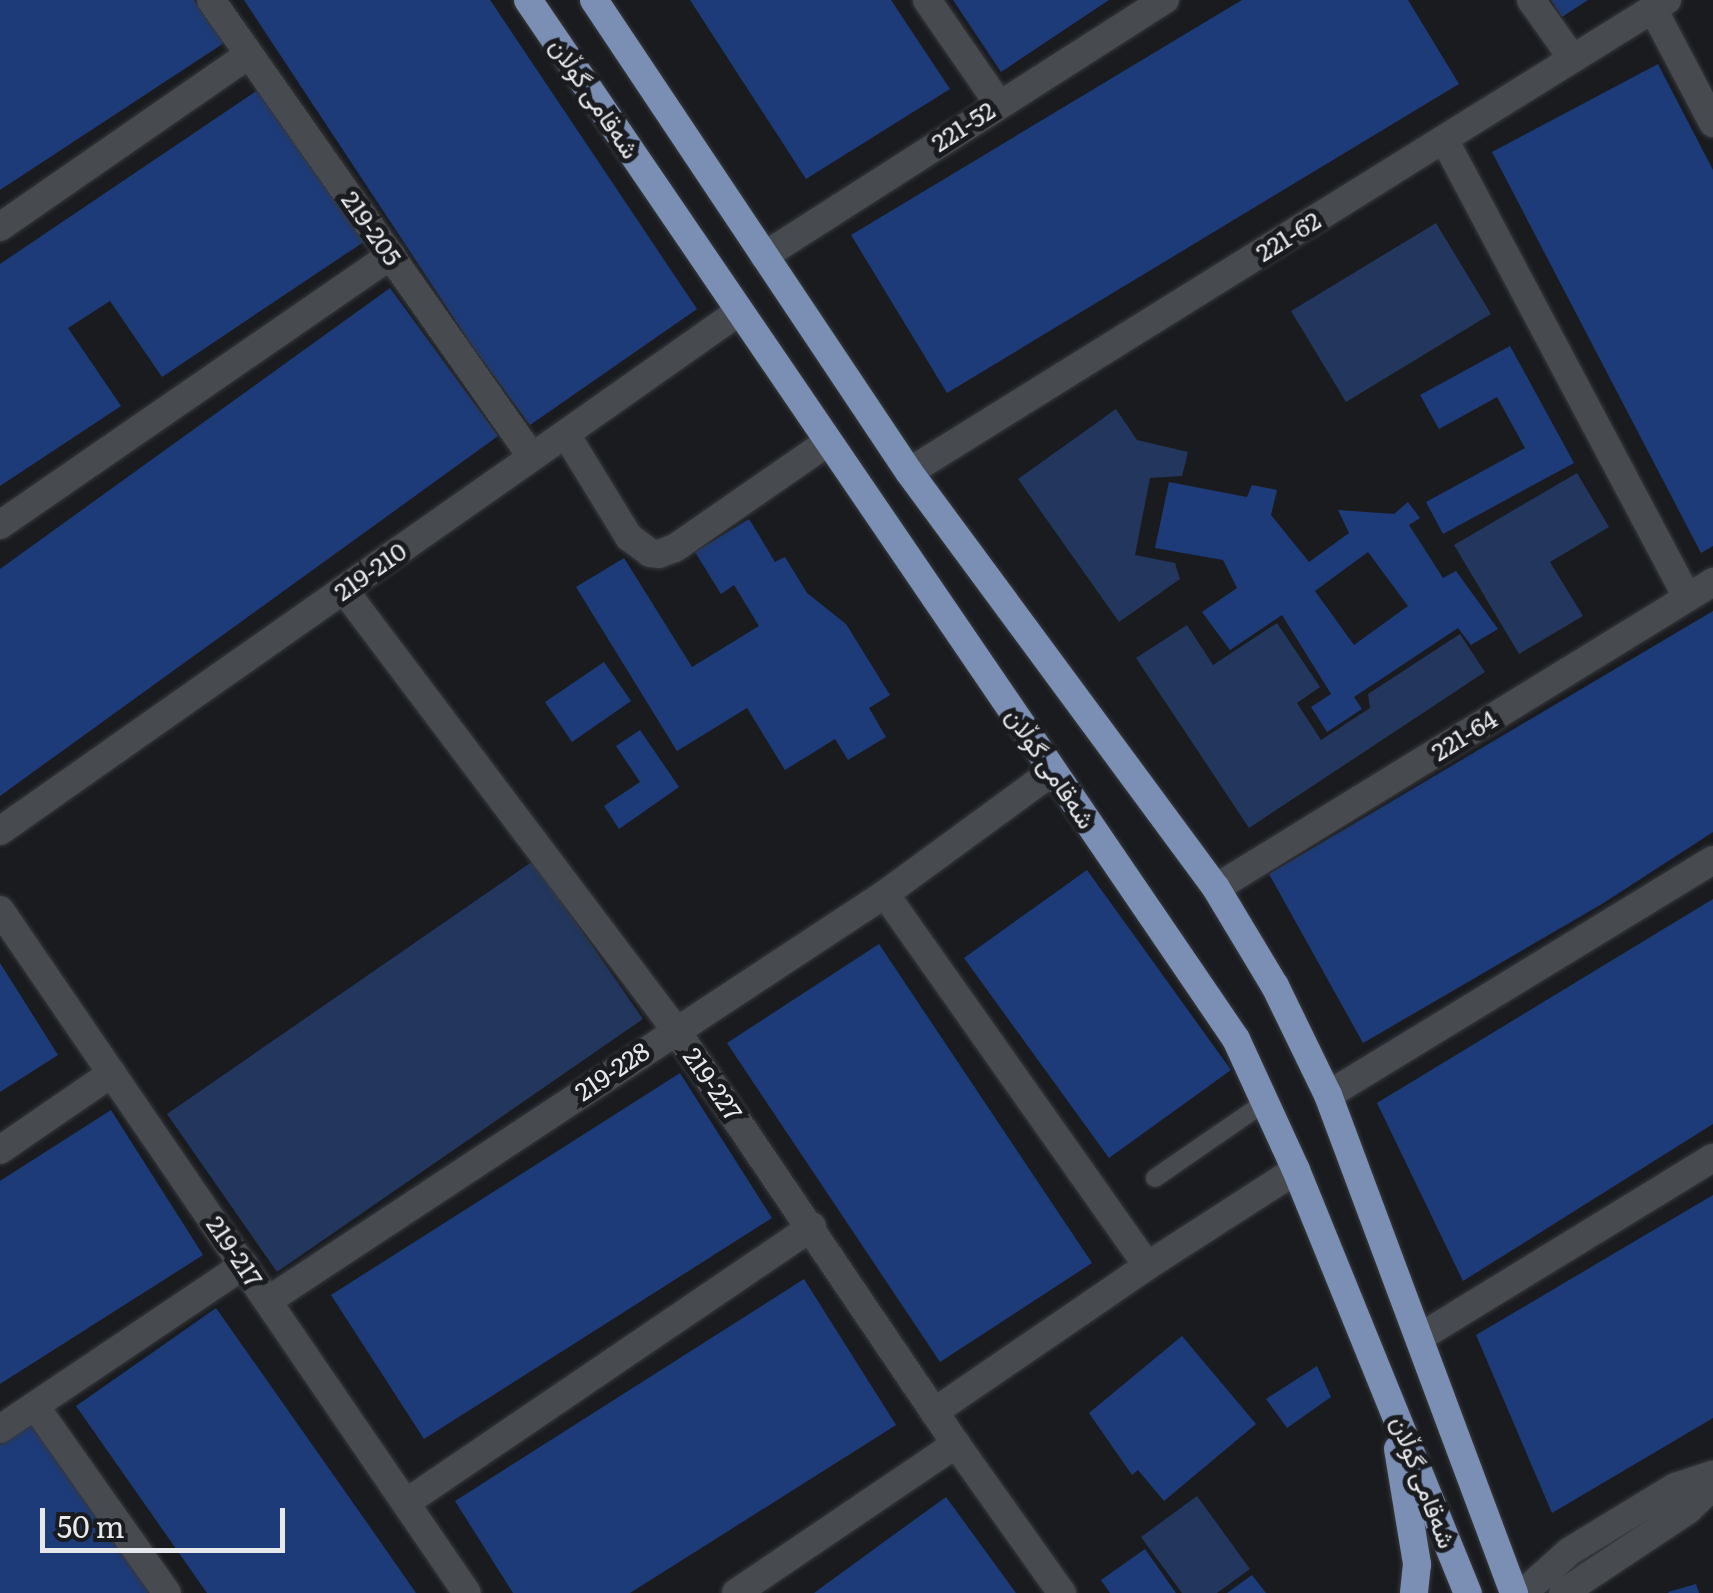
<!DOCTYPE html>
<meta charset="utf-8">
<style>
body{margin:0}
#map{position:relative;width:1713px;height:1593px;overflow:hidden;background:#191b1f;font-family:Literata,Vazirmatn,serif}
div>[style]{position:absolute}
.green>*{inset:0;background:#22365e}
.building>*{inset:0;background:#1e3b79}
.roads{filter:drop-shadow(0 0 2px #36383b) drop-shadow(0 0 2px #36383b)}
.service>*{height:18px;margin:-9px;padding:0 9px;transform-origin:9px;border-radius:9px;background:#474a4e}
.minor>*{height:28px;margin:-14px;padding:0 14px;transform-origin:14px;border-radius:14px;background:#474a4e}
.tertiary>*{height:28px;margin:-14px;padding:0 14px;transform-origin:14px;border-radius:14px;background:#474a4e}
.primary>*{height:28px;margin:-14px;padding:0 14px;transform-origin:14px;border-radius:14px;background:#7b8eb4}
span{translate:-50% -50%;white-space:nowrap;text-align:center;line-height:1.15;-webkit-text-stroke:10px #191b1f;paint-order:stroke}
.street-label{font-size:25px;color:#e6e8eb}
.scale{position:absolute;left:40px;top:1508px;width:245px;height:45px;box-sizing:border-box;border:5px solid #e6e8eb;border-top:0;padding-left:12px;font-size:30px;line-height:35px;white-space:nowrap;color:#e6e8eb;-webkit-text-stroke:8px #191b1f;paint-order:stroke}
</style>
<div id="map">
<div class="green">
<div style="clip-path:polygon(1436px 223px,1491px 314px,1346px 402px,1291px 311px)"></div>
<div style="clip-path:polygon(1116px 409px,1137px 440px,1188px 452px,1182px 476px,1150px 478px,1135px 555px,1175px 563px,1180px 579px,1119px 622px,1018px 479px)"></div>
<div style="clip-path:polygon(1577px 473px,1609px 527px,1550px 562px,1583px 616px,1519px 654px,1454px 545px)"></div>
<div style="clip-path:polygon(1277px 623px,1320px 687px,1297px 703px,1321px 740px,1370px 708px,1368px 694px,1460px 634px,1485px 672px,1249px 828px,1136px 658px,1187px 625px,1213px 665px)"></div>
<div style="clip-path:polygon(533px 861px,643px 1019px,277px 1272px,167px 1114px)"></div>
<div style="clip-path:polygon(1197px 1496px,1250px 1569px,1217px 1593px,1182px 1593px,1141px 1537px)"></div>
</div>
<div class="building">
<div style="clip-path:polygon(0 0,194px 0,224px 43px,0 190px)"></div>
<div style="clip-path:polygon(244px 0,490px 0,697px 309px,530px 425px,473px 347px)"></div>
<div style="clip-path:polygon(690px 0,891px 0,950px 89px,806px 179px)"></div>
<div style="clip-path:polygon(953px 0,1109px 0,1001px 72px)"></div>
<div style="clip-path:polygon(1242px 0,1408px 0,1459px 84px,947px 393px,851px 235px)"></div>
<div style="clip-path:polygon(1551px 0,1588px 0,1562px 17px)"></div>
<div style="clip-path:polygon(1658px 64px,1713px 170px,1713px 546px,1701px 553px,1492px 152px)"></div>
<div style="clip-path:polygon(261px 88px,365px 241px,162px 377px,110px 301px,68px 328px,121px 406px,0 486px,0 264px)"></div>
<div style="clip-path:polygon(390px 288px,498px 436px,0 796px,0 569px)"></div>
<div style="clip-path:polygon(1510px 346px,1574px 463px,1443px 534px,1426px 502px,1525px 448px,1497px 397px,1439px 429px,1420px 395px)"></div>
<div style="clip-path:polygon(evenodd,1169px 482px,1247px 497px,1252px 485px,1277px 490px,1271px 515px,1309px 562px,1349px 533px,1338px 510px,1394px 514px,1408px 502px,1420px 518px,1409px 525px,1443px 578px,1456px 571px,1498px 629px,1471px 645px,1458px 628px,1354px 697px,1362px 709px,1327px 732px,1311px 707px,1331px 694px,1282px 615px,1230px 650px,1202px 612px,1237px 588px,1223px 560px,1155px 548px,1169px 482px,1368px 552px,1408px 606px,1354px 645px,1315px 591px,1368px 552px)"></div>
<div style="clip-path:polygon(749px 519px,775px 562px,785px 557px,807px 593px,846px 624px,890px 695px,869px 708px,886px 737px,848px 760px,835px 739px,785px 770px,747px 708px,677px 751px,576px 587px,624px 558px,692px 667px,759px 626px,734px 585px,721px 594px,695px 552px)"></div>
<div style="clip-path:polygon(1713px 611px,1713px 832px,1602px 904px,1363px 1043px,1269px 874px)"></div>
<div style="clip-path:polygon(604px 662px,631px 701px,572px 742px,545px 702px)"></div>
<div style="clip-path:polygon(640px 730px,679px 787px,619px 829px,604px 806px,640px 782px,616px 746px)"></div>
<div style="clip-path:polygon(1087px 870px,1231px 1070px,1109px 1158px,964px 958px)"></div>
<div style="clip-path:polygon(1713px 899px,1713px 1124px,1463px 1281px,1377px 1103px)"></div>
<div style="clip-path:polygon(879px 944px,1092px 1263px,940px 1362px,727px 1043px)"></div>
<div style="clip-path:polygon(0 963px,58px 1055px,0 1092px)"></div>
<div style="clip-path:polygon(680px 1073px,772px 1218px,424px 1439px,331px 1295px)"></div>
<div style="clip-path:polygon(111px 1110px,203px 1255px,0 1384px,0 1181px)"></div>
<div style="clip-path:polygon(1713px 1195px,1713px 1418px,1552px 1513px,1476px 1335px)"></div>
<div style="clip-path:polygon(804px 1279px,896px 1425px,630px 1593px,513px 1593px,455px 1501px)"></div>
<div style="clip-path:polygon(216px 1308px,370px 1527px,416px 1593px,207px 1593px,76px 1406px)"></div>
<div style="clip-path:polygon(1182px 1336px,1256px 1424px,1164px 1501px,1138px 1470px,1132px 1475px,1089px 1413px)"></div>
<div style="clip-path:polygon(1317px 1366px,1331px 1397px,1287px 1428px,1266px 1399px)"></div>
<div style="clip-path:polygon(33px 1422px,120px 1549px,149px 1593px,0 1593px,0 1445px)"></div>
<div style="clip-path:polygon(946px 1497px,1016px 1593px,814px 1593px,877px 1547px)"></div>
<div style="clip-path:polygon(1145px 1549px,1176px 1593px,1110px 1593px,1101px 1580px)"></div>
<div style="clip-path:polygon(1252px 1575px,1266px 1593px,1227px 1593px)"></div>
<div style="clip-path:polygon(1696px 1584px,1699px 1593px,1669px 1593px,1668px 1592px)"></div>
</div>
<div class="roads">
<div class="service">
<div style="left:1155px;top:1178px;width:134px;rotate:-34.6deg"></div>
</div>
<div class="minor">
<div style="left:211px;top:0;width:558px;rotate:54.92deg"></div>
<div style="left:927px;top:0;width:125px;rotate:55.4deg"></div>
<div style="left:1531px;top:0;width:72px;rotate:54.6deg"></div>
<div style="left:1653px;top:9px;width:129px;rotate:62.2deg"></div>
<div style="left:1444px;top:139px;width:518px;rotate:62.05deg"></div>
<div style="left:0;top:227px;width:302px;rotate:-34.7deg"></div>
<div style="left:764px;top:256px;width:476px;rotate:-32.6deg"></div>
<div style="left:567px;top:436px;width:119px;rotate:58.5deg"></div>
<div style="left:629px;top:537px;width:26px;rotate:37deg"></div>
<div style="left:650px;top:553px;width:9px;rotate:6deg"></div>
<div style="left:659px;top:554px;width:17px;rotate:-21deg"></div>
<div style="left:675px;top:548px;width:186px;rotate:-34.7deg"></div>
<div style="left:909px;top:472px;width:893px;rotate:-31.91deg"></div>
<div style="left:0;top:525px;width:475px;rotate:-34.6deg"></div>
<div style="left:344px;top:590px;width:550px;rotate:52.98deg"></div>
<div style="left:675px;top:1029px;width:501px;rotate:55.9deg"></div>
<div style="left:956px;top:1444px;width:183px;rotate:54.6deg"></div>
<div style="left:0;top:831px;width:904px;rotate:-35.1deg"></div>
<div style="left:1216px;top:888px;width:584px;rotate:-31.62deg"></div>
<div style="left:885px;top:894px;width:455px;rotate:54.8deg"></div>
<div style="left:0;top:910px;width:827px;rotate:55.64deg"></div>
<div style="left:1328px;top:1095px;width:451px;rotate:-31.4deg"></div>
<div style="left:0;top:1150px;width:136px;rotate:-34.5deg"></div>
<div style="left:269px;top:1300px;width:738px;rotate:-33.39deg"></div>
<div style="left:885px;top:894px;width:208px;rotate:-36.2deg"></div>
<div style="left:1422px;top:1336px;width:341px;rotate:-31.5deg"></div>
<div style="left:35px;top:1406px;width:229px;rotate:54.8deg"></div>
<div style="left:934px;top:1412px;width:258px;rotate:-34.4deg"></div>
<div style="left:1147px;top:1266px;width:177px;rotate:-32.8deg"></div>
<div style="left:0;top:1429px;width:294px;rotate:-33.9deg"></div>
<div style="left:407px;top:1502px;width:490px;rotate:-34.2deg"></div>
<div style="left:736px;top:1593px;width:266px;rotate:-34.1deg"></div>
</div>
<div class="tertiary">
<div style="left:1523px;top:1593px;width:63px;rotate:-41.8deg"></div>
<div style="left:1570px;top:1551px;width:123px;rotate:-31.4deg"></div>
<div style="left:1675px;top:1487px;width:40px;rotate:-18deg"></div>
<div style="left:1563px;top:1593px;width:150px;rotate:-33.6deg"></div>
<div style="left:1688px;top:1510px;width:35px;rotate:-44deg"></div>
</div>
<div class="primary">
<div style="left:528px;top:0;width:1257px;rotate:55.73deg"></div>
<div style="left:1236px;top:1039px;width:144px;rotate:65.4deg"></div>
<div style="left:1296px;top:1170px;width:457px;rotate:67.9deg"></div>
<div style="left:594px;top:0;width:567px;rotate:56.28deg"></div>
<div style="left:909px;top:472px;width:517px;rotate:53.57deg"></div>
<div style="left:1216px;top:888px;width:114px;rotate:59deg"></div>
<div style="left:1275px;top:986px;width:121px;rotate:64.1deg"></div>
<div style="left:1328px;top:1095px;width:532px;rotate:69.52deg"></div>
<div style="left:1398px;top:1449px;width:117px;rotate:80.6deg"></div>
<div style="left:1417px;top:1564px;width:29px;rotate:96deg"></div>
</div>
</div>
<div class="street-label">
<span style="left:595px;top:98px;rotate:56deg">شەقامی گوڵان</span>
<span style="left:963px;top:126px;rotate:-33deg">221-52</span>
<span style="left:372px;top:228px;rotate:55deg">219-205</span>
<span style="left:1288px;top:236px;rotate:-32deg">221-62</span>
<span style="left:370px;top:571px;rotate:-35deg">219-210</span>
<span style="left:1464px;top:735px;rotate:-32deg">221-64</span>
<span style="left:1051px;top:768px;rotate:56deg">شەقامی گوڵان</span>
<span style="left:612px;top:1071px;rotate:-34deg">219-228</span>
<span style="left:713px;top:1084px;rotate:55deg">219-227</span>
<span style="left:235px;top:1251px;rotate:56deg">219-217</span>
<span style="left:1424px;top:1482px;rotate:69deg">شەقامی گوڵان</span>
</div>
<div class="scale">50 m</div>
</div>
